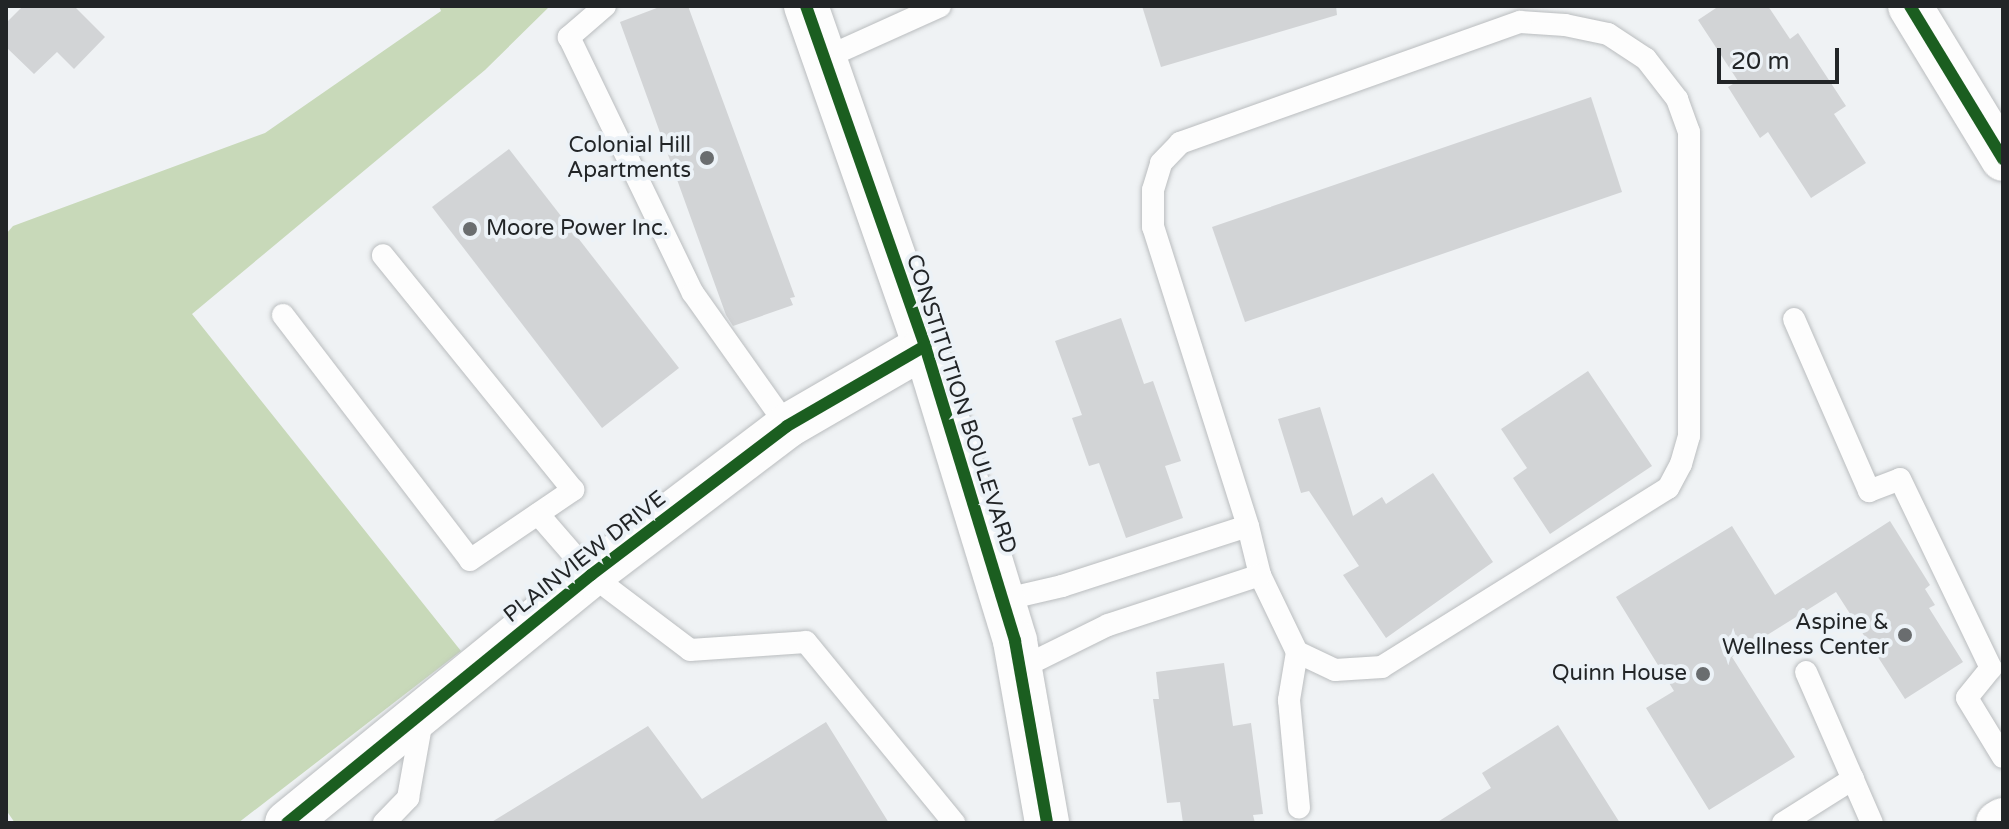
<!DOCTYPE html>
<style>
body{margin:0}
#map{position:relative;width:2009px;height:829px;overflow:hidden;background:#eff2f4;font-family:"Varela Round",sans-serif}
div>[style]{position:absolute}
.forest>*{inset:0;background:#c8d9b9}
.building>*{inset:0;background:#d2d4d6}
.roads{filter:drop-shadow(0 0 2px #babdbf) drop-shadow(0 0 2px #babdbf)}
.service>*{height:22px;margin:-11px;padding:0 11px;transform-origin:11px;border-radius:11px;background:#fdfdfd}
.minor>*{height:44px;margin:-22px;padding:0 22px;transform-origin:22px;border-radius:22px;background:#fdfdfd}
.tertiary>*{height:44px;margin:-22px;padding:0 22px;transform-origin:22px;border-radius:22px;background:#fdfdfd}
.trunk>*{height:44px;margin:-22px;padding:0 22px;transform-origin:22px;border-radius:22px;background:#fdfdfd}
.cycleway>*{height:12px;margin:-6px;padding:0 6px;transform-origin:6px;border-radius:6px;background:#1b5e20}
.dots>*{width:22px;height:22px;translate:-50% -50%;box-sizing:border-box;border:4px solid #ecf2f7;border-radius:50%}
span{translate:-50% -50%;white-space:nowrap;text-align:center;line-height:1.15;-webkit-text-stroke:8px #ecf2f7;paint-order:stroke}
.poi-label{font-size:22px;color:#222527}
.right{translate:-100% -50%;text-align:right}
.left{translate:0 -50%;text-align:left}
.street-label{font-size:22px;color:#222527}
.frame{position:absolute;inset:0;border:8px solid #222527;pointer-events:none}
.scale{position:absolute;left:1717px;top:48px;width:122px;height:36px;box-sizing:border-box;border:4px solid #222527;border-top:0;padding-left:10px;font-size:24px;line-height:28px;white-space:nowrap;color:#222527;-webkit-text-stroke:6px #ecf2f7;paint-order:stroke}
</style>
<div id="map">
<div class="forest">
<div style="clip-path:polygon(439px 6px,550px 6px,485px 70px,192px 314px,461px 651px,238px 823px,15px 823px,6px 810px,6px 234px,13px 226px,265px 133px,441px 11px)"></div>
</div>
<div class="building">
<div style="clip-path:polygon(23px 6px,74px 6px,105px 37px,74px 69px,57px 52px,34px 74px,6px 47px,6px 23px)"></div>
<div style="clip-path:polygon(662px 6px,688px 6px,795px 297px,790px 298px,793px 305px,733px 326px,726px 315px,620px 22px)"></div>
<div style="clip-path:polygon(1142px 6px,1336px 6px,1337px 15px,1161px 67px)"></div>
<div style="clip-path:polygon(1719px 6px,1768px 6px,1790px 39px,1798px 33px,1846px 106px,1834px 114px,1866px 163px,1811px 198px,1768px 132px,1760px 138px,1728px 87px,1738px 81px,1698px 20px)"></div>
<div style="clip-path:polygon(1591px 97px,1622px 192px,1245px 322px,1212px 227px)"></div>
<div style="clip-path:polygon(509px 149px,679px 368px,602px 428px,432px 207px)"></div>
<div style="clip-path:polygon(1121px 318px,1144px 384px,1153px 381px,1181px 461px,1165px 466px,1183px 518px,1126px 538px,1099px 463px,1089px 466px,1072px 418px,1082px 415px,1055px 341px)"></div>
<div style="clip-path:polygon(1588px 371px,1652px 466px,1550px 534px,1513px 478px,1527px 468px,1501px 429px)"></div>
<div style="clip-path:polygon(1320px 407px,1353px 516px,1382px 497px,1386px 504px,1433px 473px,1493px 562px,1386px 638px,1343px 575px,1359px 566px,1309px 491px,1301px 493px,1278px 419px)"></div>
<div style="clip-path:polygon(1890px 521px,1930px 585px,1925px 589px,1935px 605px,1929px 608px,1963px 662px,1905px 699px,1836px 592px,1732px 657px,1795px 757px,1709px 810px,1646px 708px,1674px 691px,1616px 597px,1732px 526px,1775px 595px)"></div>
<div style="clip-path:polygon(1224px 663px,1233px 726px,1251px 723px,1263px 814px,1253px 815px,1255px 823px,1183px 823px,1180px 802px,1167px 803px,1153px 699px,1159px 699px,1156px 672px)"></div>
<div style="clip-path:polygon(826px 722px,889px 823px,490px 823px,648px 726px,702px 799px)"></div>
<div style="clip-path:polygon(1558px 725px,1620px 823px,1436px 823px,1491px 788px,1482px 773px)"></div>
</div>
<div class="roads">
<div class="service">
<div style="left:605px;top:6px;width:48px;rotate:139.3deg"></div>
<div style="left:569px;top:37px;width:284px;rotate:64.2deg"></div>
<div style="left:693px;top:293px;width:163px;rotate:54.7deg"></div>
<div style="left:1520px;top:22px;width:45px;rotate:3.8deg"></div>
<div style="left:1565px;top:25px;width:44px;rotate:11.8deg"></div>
<div style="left:1608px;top:34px;width:45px;rotate:33.3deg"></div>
<div style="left:1646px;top:59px;width:51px;rotate:52.2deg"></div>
<div style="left:1677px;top:99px;width:35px;rotate:70deg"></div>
<div style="left:1689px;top:132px;width:304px;rotate:90deg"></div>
<div style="left:1689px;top:436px;width:29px;rotate:106deg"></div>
<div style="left:1681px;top:464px;width:27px;rotate:118deg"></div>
<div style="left:1668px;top:488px;width:337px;rotate:148deg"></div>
<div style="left:1382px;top:667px;width:47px;rotate:176.3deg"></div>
<div style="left:1335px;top:670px;width:42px;rotate:-154.7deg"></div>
<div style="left:1297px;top:652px;width:85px;rotate:-115.7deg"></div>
<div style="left:1260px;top:575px;width:50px;rotate:-103.8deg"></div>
<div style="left:1248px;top:526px;width:314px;rotate:-107.6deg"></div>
<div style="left:1153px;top:227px;width:37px;rotate:-90deg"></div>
<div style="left:1153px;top:190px;width:28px;rotate:-73deg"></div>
<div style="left:1161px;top:163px;width:28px;rotate:-46deg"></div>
<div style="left:1180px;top:143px;width:361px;rotate:-19.6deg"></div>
<div style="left:825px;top:58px;width:126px;rotate:-24.3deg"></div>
<div style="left:283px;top:315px;width:308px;rotate:52.6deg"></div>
<div style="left:470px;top:560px;width:125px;rotate:-34.2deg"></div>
<div style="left:573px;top:490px;width:302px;rotate:-129deg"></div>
<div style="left:1794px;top:319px;width:188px;rotate:66.4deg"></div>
<div style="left:1869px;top:491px;width:33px;rotate:-21deg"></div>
<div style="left:1900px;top:479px;width:210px;rotate:64.3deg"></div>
<div style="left:1991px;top:668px;width:38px;rotate:129deg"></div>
<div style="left:1967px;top:698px;width:69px;rotate:58.6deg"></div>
<div style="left:538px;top:514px;width:81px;rotate:49deg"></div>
<div style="left:591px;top:575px;width:124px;rotate:37.1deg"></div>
<div style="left:690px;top:650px;width:116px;rotate:-3.9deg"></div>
<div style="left:806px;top:642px;width:234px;rotate:50.7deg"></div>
<div style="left:1002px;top:600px;width:62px;rotate:-13.1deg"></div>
<div style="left:1062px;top:586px;width:195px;rotate:-17.9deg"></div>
<div style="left:1297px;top:652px;width:49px;rotate:99.5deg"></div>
<div style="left:1289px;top:700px;width:108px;rotate:84.7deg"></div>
<div style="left:1019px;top:669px;width:99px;rotate:-26.3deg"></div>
<div style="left:1108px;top:625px;width:160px;rotate:-18.2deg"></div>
<div style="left:1806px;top:672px;width:165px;rotate:66.4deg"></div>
<div style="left:384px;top:823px;width:35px;rotate:-46deg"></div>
<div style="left:408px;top:798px;width:84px;rotate:-79.8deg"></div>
<div style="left:1783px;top:823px;width:83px;rotate:-32.2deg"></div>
</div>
<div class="minor">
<div style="left:1910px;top:6px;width:179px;rotate:58.7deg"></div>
<div style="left:287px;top:823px;width:392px;rotate:-39.2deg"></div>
<div style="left:591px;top:575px;width:246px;rotate:-37.2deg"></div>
<div style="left:787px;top:426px;width:160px;rotate:-30.1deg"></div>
</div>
<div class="tertiary">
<div style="left:806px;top:6px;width:360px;rotate:70.7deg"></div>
<div style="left:925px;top:346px;width:308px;rotate:73deg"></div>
<div style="left:1015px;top:641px;width:185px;rotate:80deg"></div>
</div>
<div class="trunk">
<div style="left:1998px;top:823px;width:6px;rotate:-31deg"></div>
</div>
</div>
<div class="cycleway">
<div style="left:806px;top:6px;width:360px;rotate:70.7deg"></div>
<div style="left:925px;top:346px;width:308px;rotate:73deg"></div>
<div style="left:1015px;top:641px;width:185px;rotate:80deg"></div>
<div style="left:1910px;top:6px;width:179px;rotate:58.7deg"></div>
<div style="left:287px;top:823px;width:392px;rotate:-39.2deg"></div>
<div style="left:591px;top:575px;width:246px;rotate:-37.2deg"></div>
<div style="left:787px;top:426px;width:160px;rotate:-30.1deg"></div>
</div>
<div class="dots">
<div style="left:707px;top:158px;background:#6a6d6f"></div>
<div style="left:470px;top:229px;background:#6a6d6f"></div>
<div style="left:1905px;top:635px;background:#6a6d6f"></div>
<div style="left:1703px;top:674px;background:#6a6d6f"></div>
</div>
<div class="poi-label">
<span class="right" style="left:691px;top:158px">Colonial Hill<br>Apartments</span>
<span class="left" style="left:486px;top:229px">Moore Power Inc.</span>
<span class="right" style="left:1889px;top:635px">Aspine &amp;<br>Wellness Center</span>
<span class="right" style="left:1687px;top:674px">Quinn House</span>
</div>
<div class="street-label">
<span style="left:961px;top:404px;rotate:72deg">CONSTITUTION BOULEVARD</span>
<span style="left:585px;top:557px;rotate:-38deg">PLAINVIEW DRIVE</span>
</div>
<div class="frame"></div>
<div class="scale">20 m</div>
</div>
